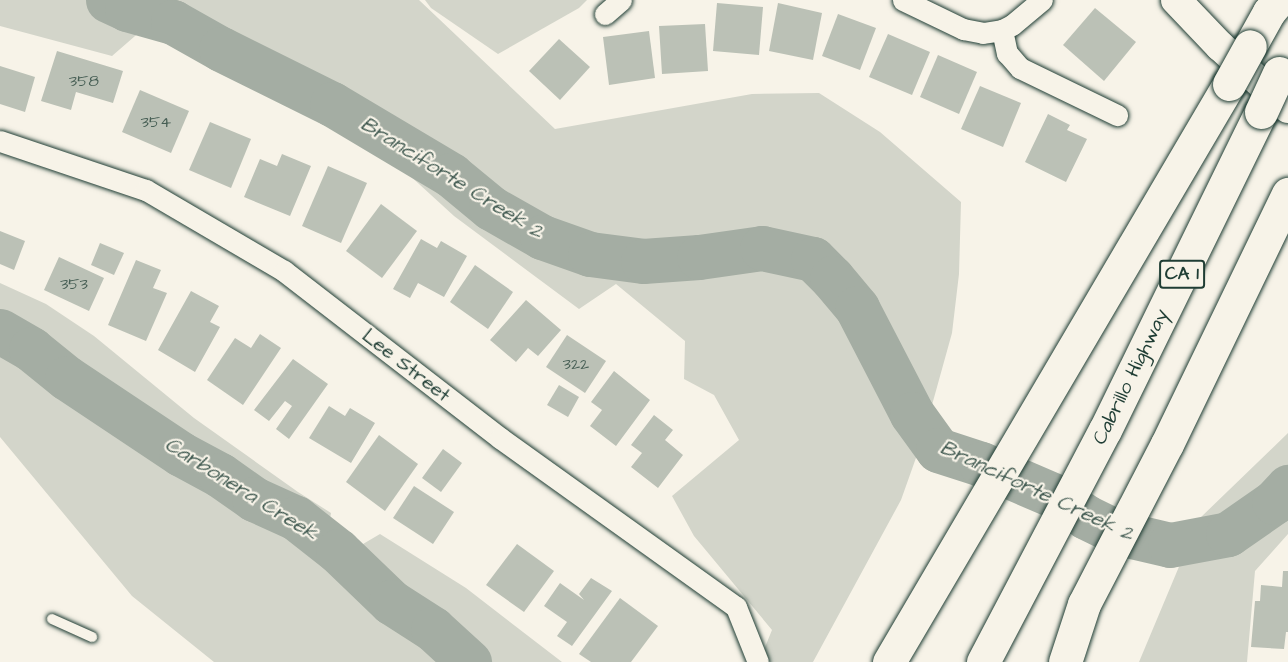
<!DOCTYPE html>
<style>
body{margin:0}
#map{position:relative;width:1288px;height:662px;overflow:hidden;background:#f7f3e8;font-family:"Architects Daughter",sans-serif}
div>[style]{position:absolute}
.green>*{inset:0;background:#d3d5ca}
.river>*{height:45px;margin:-22.5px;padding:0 22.5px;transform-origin:22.5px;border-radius:22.5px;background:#a4ada3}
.building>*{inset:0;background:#bbc1b6}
.roads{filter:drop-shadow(0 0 2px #1f3d34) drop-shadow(0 0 2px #1f3d34)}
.lane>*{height:10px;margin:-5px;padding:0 5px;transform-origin:5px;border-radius:5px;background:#f7f3e8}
.street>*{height:21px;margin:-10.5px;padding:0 10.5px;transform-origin:10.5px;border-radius:10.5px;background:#f7f3e8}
.secondary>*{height:30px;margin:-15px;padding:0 15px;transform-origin:15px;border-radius:15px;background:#f7f3e8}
.highway>*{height:33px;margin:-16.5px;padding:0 16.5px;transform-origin:16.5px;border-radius:16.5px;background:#f7f3e8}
.bridges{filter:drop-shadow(0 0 2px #1f3d34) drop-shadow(0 0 2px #1f3d34)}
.highway-bridge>*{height:33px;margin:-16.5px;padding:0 16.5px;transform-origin:16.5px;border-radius:16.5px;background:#f7f3e8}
span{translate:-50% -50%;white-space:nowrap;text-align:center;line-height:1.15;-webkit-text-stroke:4.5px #f7f3e8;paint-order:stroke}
.number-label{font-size:16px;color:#465e54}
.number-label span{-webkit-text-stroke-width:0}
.shield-label span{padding:2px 4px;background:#f7f3e8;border:2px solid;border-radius:4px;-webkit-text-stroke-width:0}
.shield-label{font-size:18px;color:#1f3d34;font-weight:700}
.street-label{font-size:20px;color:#1f3d34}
.water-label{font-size:21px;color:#405950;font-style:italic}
</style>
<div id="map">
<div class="green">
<div style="clip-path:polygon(0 0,419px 0,555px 129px,752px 94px,819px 93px,880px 132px,961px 202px,959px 274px,952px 333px,922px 441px,901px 500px,813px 662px,759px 662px,772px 630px,694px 536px,672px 496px,739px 440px,714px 395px,684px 379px,685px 341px,616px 284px,579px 309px,454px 216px,384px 152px,277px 83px,150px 23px,112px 56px,0 26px)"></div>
<div style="clip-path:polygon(425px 0,587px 0,579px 8px,498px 54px,431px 8px)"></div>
<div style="clip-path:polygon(0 283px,46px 304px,94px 336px,194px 418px,298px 492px,331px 513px,328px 531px,346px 554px,380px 534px,466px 588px,562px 662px,214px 662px,132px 596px,0 437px)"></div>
<div style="clip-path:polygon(1288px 433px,1288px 534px,1255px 571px,1247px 662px,1139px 662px,1199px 519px)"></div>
</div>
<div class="river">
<div style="left:108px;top:0;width:21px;rotate:25deg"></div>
<div style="left:127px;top:9px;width:48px;rotate:15.8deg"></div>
<div style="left:173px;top:22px;width:55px;rotate:29.4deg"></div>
<div style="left:221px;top:49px;width:124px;rotate:26.4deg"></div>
<div style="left:332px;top:104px;width:139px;rotate:30.8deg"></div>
<div style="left:451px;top:175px;width:52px;rotate:39.5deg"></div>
<div style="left:491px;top:208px;width:59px;rotate:29.6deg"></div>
<div style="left:542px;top:237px;width:51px;rotate:19.5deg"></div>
<div style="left:590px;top:254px;width:53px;rotate:7.5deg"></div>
<div style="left:643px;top:261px;width:56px;rotate:-4.1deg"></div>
<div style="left:699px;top:257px;width:64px;rotate:-8.1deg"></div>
<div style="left:762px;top:248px;width:52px;rotate:12.2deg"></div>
<div style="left:813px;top:259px;width:27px;rotate:45deg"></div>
<div style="left:832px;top:278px;width:39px;rotate:50deg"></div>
<div style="left:857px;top:308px;width:119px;rotate:62.6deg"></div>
<div style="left:912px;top:414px;width:44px;rotate:54.2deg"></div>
<div style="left:938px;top:450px;width:45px;rotate:18deg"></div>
<div style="left:981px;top:464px;width:81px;rotate:23.4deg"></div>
<div style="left:1055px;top:496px;width:37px;rotate:34deg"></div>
<div style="left:1086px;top:517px;width:37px;rotate:26deg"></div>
<div style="left:1119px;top:533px;width:52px;rotate:13.2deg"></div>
<div style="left:1170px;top:545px;width:59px;rotate:-10.7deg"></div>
<div style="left:1228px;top:534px;width:56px;rotate:-34.8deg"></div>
<div style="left:1274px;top:502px;width:21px;rotate:-47deg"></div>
<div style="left:0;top:331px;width:36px;rotate:30deg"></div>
<div style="left:31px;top:349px;width:46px;rotate:38.9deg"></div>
<div style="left:67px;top:378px;width:137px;rotate:33.7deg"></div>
<div style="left:181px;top:454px;width:44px;rotate:28.3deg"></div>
<div style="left:220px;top:475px;width:42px;rotate:35.2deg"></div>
<div style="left:254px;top:499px;width:46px;rotate:24.3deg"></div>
<div style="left:296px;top:518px;width:53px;rotate:38.2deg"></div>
<div style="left:338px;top:551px;width:74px;rotate:43.9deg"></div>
<div style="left:391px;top:602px;width:50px;rotate:32.7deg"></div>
<div style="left:433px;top:629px;width:49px;rotate:42.5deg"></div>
</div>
<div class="building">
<div style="clip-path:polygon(717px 3px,763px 7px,759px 55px,713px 51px)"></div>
<div style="clip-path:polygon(778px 3px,822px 13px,813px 60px,769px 51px)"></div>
<div style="clip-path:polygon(1095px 8px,1136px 42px,1104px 81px,1063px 45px)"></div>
<div style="clip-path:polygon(838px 14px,876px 28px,860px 70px,822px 56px)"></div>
<div style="clip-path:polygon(705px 24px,708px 71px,662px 74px,659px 26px)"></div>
<div style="clip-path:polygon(649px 31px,655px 78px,609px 85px,603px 37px)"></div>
<div style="clip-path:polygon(888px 34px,930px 52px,912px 95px,869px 77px)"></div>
<div style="clip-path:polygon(559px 39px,590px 67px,560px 100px,529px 71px)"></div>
<div style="clip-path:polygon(57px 51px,123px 71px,113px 103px,76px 92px,71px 110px,41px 101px)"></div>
<div style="clip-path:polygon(938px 55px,977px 72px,959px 114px,920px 97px)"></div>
<div style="clip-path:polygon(0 66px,35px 77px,25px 112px,0 104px)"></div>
<div style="clip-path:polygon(980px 86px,1021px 103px,1003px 147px,961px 129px)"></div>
<div style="clip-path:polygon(140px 90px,189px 111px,171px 153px,122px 132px)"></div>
<div style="clip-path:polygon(1048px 114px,1070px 125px,1067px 130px,1087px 139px,1066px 182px,1025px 162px)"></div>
<div style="clip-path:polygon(210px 122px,251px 139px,231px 188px,189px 170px)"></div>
<div style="clip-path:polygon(282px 154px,311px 166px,290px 216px,244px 197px,260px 159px,277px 166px)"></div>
<div style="clip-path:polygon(328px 166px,367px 183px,341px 243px,302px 226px)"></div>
<div style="clip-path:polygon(381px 204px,417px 231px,382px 278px,346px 251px)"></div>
<div style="clip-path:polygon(0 231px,25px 241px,14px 270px,0 264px)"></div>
<div style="clip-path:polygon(421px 239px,437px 248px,441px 241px,467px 256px,444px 297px,418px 283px,410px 298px,393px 289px)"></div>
<div style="clip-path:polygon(100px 243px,124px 253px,114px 275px,91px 265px)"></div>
<div style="clip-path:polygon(59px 257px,104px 278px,89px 311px,44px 290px)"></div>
<div style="clip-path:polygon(136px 260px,161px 270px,153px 288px,167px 293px,146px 341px,108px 325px)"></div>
<div style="clip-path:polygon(475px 265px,513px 292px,488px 329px,450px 302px)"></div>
<div style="clip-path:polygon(191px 291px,219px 306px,210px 322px,220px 327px,195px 372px,158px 350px)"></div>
<div style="clip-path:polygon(526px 300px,561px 330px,538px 356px,528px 348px,516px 362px,490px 340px)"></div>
<div style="clip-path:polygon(260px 334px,281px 348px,243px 405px,207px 380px,235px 338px,251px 348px)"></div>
<div style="clip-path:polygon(567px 335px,606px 361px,585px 393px,546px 367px)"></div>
<div style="clip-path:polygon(293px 359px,328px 384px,289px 439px,276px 429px,292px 406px,285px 401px,269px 421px,254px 410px)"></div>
<div style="clip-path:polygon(614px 371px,650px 400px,616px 446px,590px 426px,602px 410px,591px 402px)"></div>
<div style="clip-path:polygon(559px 385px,579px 397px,568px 417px,547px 405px)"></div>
<div style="clip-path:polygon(329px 406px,345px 416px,350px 408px,375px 423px,351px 463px,309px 438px)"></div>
<div style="clip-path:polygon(654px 415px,673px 430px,665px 440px,683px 455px,658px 488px,631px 467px,642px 453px,631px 445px)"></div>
<div style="clip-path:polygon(379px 435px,418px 464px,385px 511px,346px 482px)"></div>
<div style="clip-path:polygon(443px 449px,462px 463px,441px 492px,422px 478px)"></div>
<div style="clip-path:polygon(414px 486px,454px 512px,433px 544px,393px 518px)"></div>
<div style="clip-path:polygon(517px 544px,554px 571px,524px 612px,486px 585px)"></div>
<div style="clip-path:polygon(1283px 571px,1288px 571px,1288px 632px,1286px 632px,1284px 649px,1251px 647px,1255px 601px,1260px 601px,1261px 585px,1282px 587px)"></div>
<div style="clip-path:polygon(591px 578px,612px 591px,572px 646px,557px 636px,567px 622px,544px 606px,560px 583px,584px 600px,579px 594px)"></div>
<div style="clip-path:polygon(620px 598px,658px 626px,631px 662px,591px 662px,579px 654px)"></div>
</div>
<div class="roads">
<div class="lane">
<div style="left:52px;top:619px;width:44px;rotate:24.2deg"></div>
</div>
<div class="street">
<div style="left:903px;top:0;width:67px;rotate:25.8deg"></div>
<div style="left:963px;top:29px;width:20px;rotate:11deg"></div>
<div style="left:983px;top:33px;width:19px;rotate:-9deg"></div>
<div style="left:1002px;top:30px;width:11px;rotate:-27deg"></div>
<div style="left:1012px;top:25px;width:39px;rotate:-40deg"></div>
<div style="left:605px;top:14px;width:21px;rotate:-41deg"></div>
<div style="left:1002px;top:30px;width:24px;rotate:78deg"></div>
<div style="left:1007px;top:53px;width:20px;rotate:49deg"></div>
<div style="left:1020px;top:68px;width:108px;rotate:25.9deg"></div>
<div style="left:0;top:141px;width:154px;rotate:18.6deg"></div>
<div style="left:146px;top:190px;width:160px;rotate:30.4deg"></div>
<div style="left:284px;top:271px;width:273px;rotate:37.7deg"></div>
<div style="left:500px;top:438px;width:290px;rotate:35.6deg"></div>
<div style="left:736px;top:607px;width:59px;rotate:68.2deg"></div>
</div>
<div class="secondary">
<div style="left:1176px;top:0;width:64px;rotate:46.3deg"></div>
<div style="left:1220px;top:46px;width:92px;rotate:42.4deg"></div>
</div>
<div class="highway">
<div style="left:1250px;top:46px;width:39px;rotate:-61deg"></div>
<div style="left:1269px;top:12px;width:16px;rotate:-50deg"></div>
<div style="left:889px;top:662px;width:671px;rotate:-59.53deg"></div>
<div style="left:983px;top:662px;width:262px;rotate:-62.3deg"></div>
<div style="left:1105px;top:430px;width:354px;rotate:-63.9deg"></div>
<div style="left:1065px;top:662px;width:61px;rotate:-71.9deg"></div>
<div style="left:1084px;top:604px;width:180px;rotate:-62.6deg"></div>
<div style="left:1167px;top:444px;width:278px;rotate:-64.2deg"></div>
</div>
</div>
<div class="bridges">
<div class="highway-bridge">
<div style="left:1229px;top:84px;width:43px;rotate:-61.1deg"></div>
<div style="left:1261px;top:112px;width:43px;rotate:-65.2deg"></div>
</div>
</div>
<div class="number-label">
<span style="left:84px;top:81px">358</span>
<span style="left:156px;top:122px">354</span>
<span style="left:74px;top:284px">353</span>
<span style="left:576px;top:364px">322</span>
</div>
<div class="shield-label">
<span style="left:1182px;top:274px">CA 1</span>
</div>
<div class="street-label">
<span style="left:406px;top:366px;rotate:38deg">Lee Street</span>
<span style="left:1131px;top:377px;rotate:-64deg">Cabrillo Highway</span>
</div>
<div class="water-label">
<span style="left:452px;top:178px;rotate:32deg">Branciforte Creek 2</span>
<span style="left:241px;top:489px;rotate:32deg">Carbonera Creek</span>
<span style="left:1037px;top:491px;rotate:25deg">Branciforte Creek 2</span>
</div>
</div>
